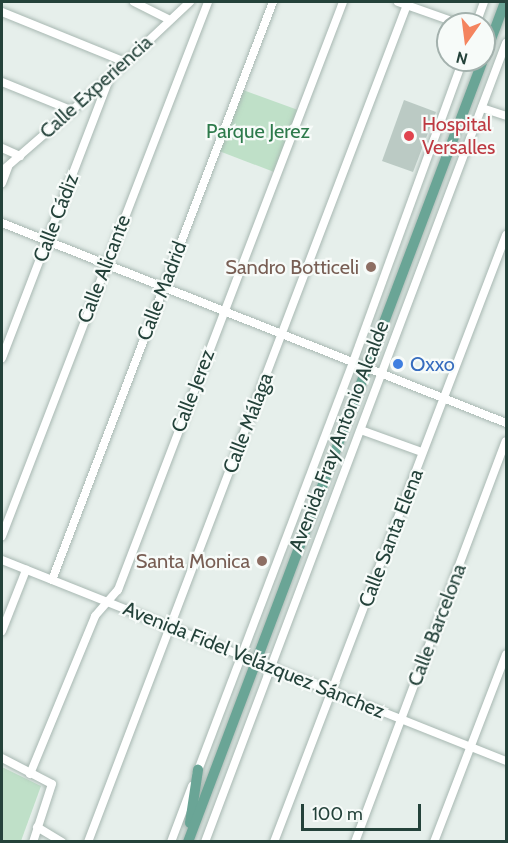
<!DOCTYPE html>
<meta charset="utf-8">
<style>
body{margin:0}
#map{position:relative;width:508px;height:843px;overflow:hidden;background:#e6efeb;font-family:Cabin,sans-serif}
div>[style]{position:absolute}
.green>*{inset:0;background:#bfe0c8}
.building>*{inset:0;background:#bbcac4}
.roads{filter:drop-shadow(0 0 2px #a8b8b2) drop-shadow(0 0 2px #a8b8b2)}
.minor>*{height:8px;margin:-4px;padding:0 4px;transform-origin:4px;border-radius:4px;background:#fff}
.major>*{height:10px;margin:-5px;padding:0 5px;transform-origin:5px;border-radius:5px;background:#6aa596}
.dots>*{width:16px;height:16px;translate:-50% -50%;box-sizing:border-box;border:3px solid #f7fbf9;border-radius:50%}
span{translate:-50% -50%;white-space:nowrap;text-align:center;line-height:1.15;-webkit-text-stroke:4.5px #f7fbf9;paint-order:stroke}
.street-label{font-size:20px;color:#24423a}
.health-label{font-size:20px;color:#be3a42}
.left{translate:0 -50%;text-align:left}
.park-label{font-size:20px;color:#2d7a4b}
.education-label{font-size:20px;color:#785e54}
.right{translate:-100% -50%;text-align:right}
.shop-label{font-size:20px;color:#366cbe}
.frame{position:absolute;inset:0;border:3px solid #24423a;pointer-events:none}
.north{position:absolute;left:436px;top:12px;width:60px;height:60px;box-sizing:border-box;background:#f7fbf9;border:2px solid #a3b1ad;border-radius:50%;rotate:194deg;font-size:16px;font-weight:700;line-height:24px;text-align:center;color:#24423a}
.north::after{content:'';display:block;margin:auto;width:21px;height:27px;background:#f4845f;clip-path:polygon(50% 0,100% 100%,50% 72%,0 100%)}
.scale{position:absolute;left:301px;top:804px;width:120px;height:27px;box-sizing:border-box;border:3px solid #24423a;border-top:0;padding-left:8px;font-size:18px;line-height:21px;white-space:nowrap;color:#24423a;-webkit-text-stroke:4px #f7fbf9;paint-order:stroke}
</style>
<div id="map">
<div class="green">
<div style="clip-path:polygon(243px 90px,298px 110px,274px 172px,219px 151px)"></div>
<div style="clip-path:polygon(2px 767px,41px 786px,21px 841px,2px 841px)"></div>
</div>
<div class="building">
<div style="clip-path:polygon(404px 100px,436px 112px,413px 172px,382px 161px)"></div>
</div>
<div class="roads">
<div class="minor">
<div style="left:134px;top:2px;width:40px;rotate:26.6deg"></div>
<div style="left:398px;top:2px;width:66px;rotate:19.5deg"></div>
<div style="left:2px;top:12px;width:133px;rotate:22.1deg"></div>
<div style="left:476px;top:24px;width:23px;rotate:-70deg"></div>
<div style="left:2px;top:82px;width:74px;rotate:22.1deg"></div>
<div style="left:482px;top:108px;width:25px;rotate:18deg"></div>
<div style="left:2px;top:148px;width:20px;rotate:24deg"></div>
<div style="left:2px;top:171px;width:143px;rotate:-41deg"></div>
<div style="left:110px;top:77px;width:110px;rotate:-43.2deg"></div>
<div style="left:2px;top:183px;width:17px;rotate:-69deg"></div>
<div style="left:2px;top:223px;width:542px;rotate:21.64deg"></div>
<div style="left:2px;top:358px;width:301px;rotate:-69deg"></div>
<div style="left:361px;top:430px;width:62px;rotate:19.9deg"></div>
<div style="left:2px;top:536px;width:572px;rotate:-68.9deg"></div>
<div style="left:2px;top:560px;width:543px;rotate:21.74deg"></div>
<div style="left:52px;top:580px;width:619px;rotate:-69.08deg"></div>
<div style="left:2px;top:631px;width:66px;rotate:-68.5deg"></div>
<div style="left:2px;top:758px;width:56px;rotate:27.5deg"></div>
<div style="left:52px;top:784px;width:61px;rotate:108.1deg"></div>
<div style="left:197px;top:773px;width:440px;rotate:-69.2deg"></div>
<div style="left:353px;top:362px;width:321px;rotate:-70deg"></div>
<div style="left:30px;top:774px;width:171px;rotate:-67.6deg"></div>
<div style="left:95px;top:616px;width:35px;rotate:-49deg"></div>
<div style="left:118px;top:590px;width:630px;rotate:-69.06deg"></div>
<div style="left:37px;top:827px;width:29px;rotate:31deg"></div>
<div style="left:88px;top:842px;width:896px;rotate:-69.14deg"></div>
<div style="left:171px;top:842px;width:60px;rotate:-69.4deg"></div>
<div style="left:205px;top:842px;width:854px;rotate:-69.36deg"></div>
<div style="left:274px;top:842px;width:650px;rotate:-69.08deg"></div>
<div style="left:355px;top:842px;width:428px;rotate:-69.4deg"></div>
<div style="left:434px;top:842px;width:201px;rotate:-69deg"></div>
</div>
<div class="major">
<div style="left:484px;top:58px;width:60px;rotate:-69.4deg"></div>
<div style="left:190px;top:823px;width:54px;rotate:-81.4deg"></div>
<div style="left:188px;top:842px;width:836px;rotate:-69.33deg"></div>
</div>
</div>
<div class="dots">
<div style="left:409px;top:136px;background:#e0444e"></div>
<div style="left:371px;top:267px;background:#8d6e63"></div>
<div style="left:398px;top:364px;background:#3f7fe0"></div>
<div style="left:262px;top:561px;background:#8d6e63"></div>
</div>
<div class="street-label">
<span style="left:96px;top:87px;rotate:-42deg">Calle Experiencia</span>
<span style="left:56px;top:218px;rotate:-69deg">Calle Cádiz</span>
<span style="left:104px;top:269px;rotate:-69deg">Calle Alicante</span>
<span style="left:162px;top:291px;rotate:-69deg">Calle Madrid</span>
<span style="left:193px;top:391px;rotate:-69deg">Calle Jerez</span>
<span style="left:248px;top:423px;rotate:-69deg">Calle Málaga</span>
<span style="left:339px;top:436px;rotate:-69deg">Avenida Fray Antonio Alcalde</span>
<span style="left:391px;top:538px;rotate:-69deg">Calle Santa Elena</span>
<span style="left:437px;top:625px;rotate:-69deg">Calle Barcelona</span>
<span style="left:254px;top:660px;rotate:22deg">Avenida Fidel Velázquez Sánchez</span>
</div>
<div class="health-label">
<span class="left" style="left:422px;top:136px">Hospital<br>Versalles</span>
</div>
<div class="park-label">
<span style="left:258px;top:131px">Parque Jerez</span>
</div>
<div class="education-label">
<span class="right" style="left:359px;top:267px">Sandro Botticeli</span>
<span class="right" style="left:250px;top:561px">Santa Monica</span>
</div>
<div class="shop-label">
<span class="left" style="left:410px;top:364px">Oxxo</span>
</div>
<div class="frame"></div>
<div class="north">N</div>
<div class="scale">100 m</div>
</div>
